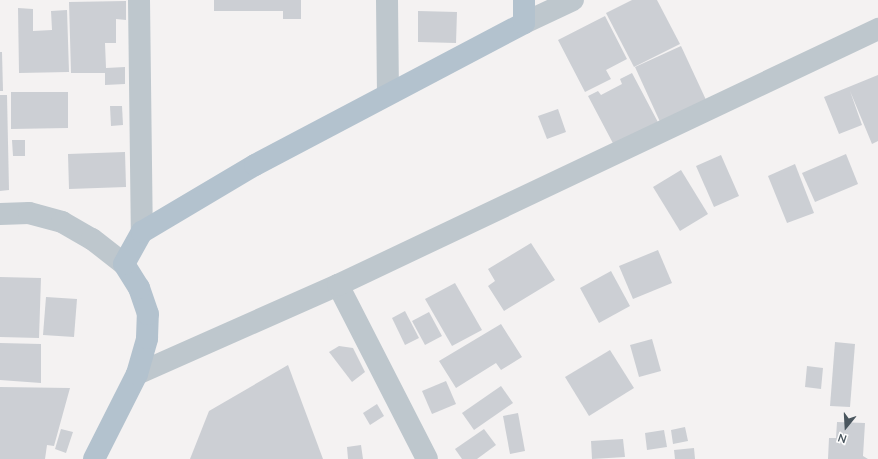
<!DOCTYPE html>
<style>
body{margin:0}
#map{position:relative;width:878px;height:459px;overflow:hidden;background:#f4f2f2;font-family:Lato,sans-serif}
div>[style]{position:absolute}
.building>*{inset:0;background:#cccfd4}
.minor>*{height:22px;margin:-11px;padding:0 11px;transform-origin:11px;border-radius:11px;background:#bec7cd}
.major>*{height:22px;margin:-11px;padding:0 11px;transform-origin:11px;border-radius:11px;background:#b3c2ce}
span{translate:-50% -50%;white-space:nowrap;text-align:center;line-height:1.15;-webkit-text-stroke:3.5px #fff;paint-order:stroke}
.north{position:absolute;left:826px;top:407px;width:40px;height:40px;-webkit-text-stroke:3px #fff;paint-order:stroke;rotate:198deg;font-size:11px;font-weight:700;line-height:16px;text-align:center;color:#4a565e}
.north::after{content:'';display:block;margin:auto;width:14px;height:18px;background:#4a565e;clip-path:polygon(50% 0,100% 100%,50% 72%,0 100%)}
</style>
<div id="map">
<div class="building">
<div style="clip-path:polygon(214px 0,301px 0,301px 19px,283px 19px,283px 11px,214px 11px)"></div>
<div style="clip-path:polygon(632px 0,657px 0,680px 44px,634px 67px,606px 13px)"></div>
<div style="clip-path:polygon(126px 1px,126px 20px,116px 19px,116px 43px,105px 43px,106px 68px,125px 67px,125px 84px,105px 85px,105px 73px,71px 73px,69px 2px)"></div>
<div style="clip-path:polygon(18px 8px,33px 9px,33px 31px,52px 30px,51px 11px,67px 10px,69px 72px,19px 73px)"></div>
<div style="clip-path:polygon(418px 11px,457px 12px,456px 43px,418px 42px)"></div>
<div style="clip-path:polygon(605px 16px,627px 59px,606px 70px,611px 79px,585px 92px,558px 40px)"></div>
<div style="clip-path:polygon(681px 46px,707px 102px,661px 124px,635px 67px)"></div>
<div style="clip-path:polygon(0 52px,2px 52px,3px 91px,0 91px)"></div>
<div style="clip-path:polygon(632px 73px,660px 126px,616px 149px,588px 96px,598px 91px,601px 95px,622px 84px,620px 79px)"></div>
<div style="clip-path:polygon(878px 75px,878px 141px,872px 144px,850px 91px,862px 125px,839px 134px,824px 97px)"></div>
<div style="clip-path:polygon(11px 92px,68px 92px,68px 128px,11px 129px)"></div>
<div style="clip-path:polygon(0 95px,7px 95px,9px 190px,0 191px)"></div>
<div style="clip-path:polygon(110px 106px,122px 106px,123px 125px,111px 126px)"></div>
<div style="clip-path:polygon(558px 109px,566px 132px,547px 139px,538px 116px)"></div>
<div style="clip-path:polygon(12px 140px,25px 140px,25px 156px,13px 156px)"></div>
<div style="clip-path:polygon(125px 152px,126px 187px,69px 189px,68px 154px)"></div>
<div style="clip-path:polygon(846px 154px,858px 184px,815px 202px,802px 173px)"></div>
<div style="clip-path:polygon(721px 155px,739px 196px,714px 207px,696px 166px)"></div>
<div style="clip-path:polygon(795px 164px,814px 213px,787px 223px,768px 176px)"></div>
<div style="clip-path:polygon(681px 170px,708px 214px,680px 231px,653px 187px)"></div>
<div style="clip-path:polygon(531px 243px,555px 280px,504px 311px,488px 286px,495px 281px,488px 269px)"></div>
<div style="clip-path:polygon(658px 250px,672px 283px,633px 299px,619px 266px)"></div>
<div style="clip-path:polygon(611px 271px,630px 306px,599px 323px,580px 288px)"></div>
<div style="clip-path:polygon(0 277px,41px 278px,39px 338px,0 337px)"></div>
<div style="clip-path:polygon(455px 283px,482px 330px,452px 346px,425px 299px)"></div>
<div style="clip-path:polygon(46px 297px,77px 299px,74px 337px,43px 335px)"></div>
<div style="clip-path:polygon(405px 311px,419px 338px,405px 345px,392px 318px)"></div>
<div style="clip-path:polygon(429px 312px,442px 336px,425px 345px,412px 321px)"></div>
<div style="clip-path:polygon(501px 324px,522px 357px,501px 370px,496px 363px,456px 388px,439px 361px)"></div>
<div style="clip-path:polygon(652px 339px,661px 371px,639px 377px,630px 345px)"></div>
<div style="clip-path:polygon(835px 342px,855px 344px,850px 407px,830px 406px)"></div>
<div style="clip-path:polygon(0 343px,41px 344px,41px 383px,0 380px)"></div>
<div style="clip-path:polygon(339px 346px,353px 348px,365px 372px,352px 382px,329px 352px)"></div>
<div style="clip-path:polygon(610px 350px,634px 388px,589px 416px,565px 377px)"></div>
<div style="clip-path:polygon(288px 365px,323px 459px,190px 459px,209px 411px)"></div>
<div style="clip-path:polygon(807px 366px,823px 368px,821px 389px,805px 387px)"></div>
<div style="clip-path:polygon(446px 381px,456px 404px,432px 414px,422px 391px)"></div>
<div style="clip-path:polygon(501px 386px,513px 403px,474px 430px,462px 413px)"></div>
<div style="clip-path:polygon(0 387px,70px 388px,54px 446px,47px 445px,45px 459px,0 459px)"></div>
<div style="clip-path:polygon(377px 404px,384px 416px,370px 425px,363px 413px)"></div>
<div style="clip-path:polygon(518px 413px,525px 451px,510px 454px,503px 416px)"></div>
<div style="clip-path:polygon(837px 422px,865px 423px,863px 456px,868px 459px,828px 459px,829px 438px,836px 438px)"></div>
<div style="clip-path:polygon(685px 427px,688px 441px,673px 444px,671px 430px)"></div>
<div style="clip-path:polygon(61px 429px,73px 432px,66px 453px,55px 449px)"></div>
<div style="clip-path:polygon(484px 429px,496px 445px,477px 459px,462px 459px,455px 449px)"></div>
<div style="clip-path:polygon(664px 430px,667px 447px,647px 450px,645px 433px)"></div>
<div style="clip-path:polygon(623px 439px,625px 457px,592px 459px,591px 441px)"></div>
<div style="clip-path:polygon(361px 445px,363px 459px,348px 459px,347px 447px)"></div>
<div style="clip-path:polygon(694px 448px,695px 459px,675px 459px,674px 450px)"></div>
</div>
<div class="minor">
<div style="left:139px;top:0;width:232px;rotate:89.3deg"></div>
<div style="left:387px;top:0;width:93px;rotate:89.4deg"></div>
<div style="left:524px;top:23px;width:54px;rotate:-25.1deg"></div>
<div style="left:0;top:214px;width:29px;rotate:-2deg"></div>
<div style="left:29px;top:213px;width:34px;rotate:15deg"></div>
<div style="left:62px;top:222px;width:34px;rotate:30deg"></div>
<div style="left:92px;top:239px;width:41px;rotate:38deg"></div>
<div style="left:338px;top:285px;width:195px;rotate:62.9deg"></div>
<div style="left:137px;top:374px;width:220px;rotate:-23.9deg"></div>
<div style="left:338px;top:285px;width:598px;rotate:-25.36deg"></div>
</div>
<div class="major">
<div style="left:94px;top:459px;width:95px;rotate:-63.2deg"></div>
<div style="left:137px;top:374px;width:37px;rotate:-74deg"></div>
<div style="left:147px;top:338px;width:24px;rotate:-88deg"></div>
<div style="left:148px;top:314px;width:28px;rotate:-109deg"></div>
<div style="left:139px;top:288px;width:28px;rotate:-122deg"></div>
<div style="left:124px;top:264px;width:37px;rotate:-61deg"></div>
<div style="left:142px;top:232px;width:131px;rotate:-30.7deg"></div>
<div style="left:255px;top:165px;width:304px;rotate:-27.8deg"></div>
<div style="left:524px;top:23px;width:23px;rotate:-90deg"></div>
</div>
<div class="north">N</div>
</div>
